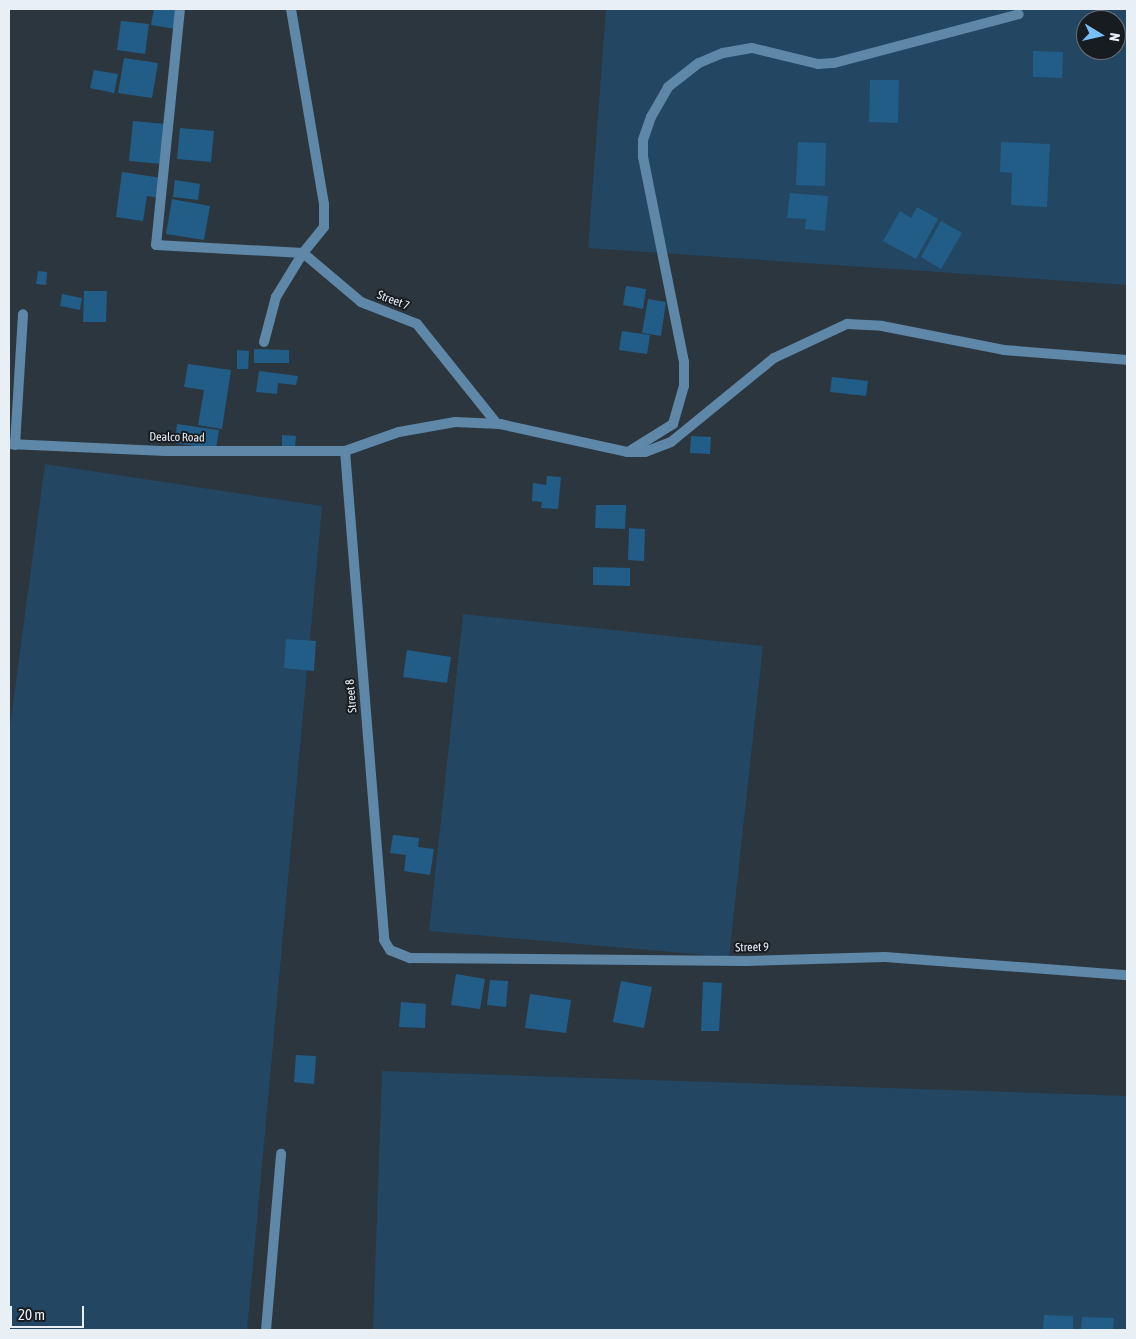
<!DOCTYPE html>
<style>
body{margin:0}
#map{position:relative;width:1136px;height:1339px;overflow:hidden;background:#2b363f;font-family:"Asap Condensed",sans-serif}
div>[style]{position:absolute}
.green>*{inset:0;background:#234662}
.building>*{inset:0;background:#225d88}
.service>*{height:10px;margin:-5px;padding:0 5px;transform-origin:5px;border-radius:5px;background:#5e87a8}
.minor>*{height:10px;margin:-5px;padding:0 5px;transform-origin:5px;border-radius:5px;background:#5e87a8}
span{translate:-50% -50%;white-space:nowrap;text-align:center;line-height:1.15;-webkit-text-stroke:4px #171c21;paint-order:stroke}
.street-label{font-size:12px;color:#e8eff5}
.frame{position:absolute;inset:0;border:10px solid #e8eff5;pointer-events:none}
.north{position:absolute;left:1076px;top:10px;width:50px;height:50px;box-sizing:border-box;background:#171c21;border:1px solid #6b7076;border-radius:50%;rotate:99deg;font-size:14px;font-weight:700;line-height:20px;text-align:center;color:#e8eff5}
.north::after{content:'';display:block;margin:auto;width:18px;height:22px;background:#79bff8;clip-path:polygon(50% 0,100% 100%,50% 72%,0 100%)}
.scale{position:absolute;left:10px;top:1306px;width:74px;height:22px;box-sizing:border-box;border:2px solid #e8eff5;border-top:0;padding-left:6px;font-size:15px;line-height:18px;white-space:nowrap;color:#e8eff5;-webkit-text-stroke:4px #171c21;paint-order:stroke}
</style>
<div id="map">
<div class="green">
<div style="clip-path:polygon(evenodd,606px 9px,1127px 9px,1127px 285px,588px 248px,606px 9px,1086px 20px,1116px 20px,1116px 50px,1086px 50px,1086px 20px)"></div>
<div style="clip-path:polygon(45px 464px,322px 506px,247px 1330px,9px 1330px,9px 734px)"></div>
<div style="clip-path:polygon(463px 614px,763px 646px,729px 957px,429px 931px)"></div>
<div style="clip-path:polygon(382px 1071px,1127px 1096px,1127px 1330px,373px 1330px)"></div>
</div>
<div class="building">
<div style="clip-path:polygon(154px 9px,179px 9px,176px 29px,151px 25px)"></div>
<div style="clip-path:polygon(121px 21px,149px 24px,145px 54px,117px 50px)"></div>
<div style="clip-path:polygon(1033px 51px,1063px 52px,1062px 78px,1033px 77px)"></div>
<div style="clip-path:polygon(124px 58px,158px 63px,152px 98px,118px 93px)"></div>
<div style="clip-path:polygon(94px 70px,118px 74px,114px 93px,90px 88px)"></div>
<div style="clip-path:polygon(870px 80px,899px 80px,898px 123px,869px 122px)"></div>
<div style="clip-path:polygon(133px 121px,166px 124px,162px 164px,129px 161px)"></div>
<div style="clip-path:polygon(180px 128px,214px 131px,211px 162px,177px 159px)"></div>
<div style="clip-path:polygon(798px 142px,826px 143px,825px 186px,796px 185px)"></div>
<div style="clip-path:polygon(1001px 142px,1050px 144px,1047px 207px,1011px 205px,1012px 173px,1000px 172px)"></div>
<div style="clip-path:polygon(122px 172px,162px 178px,159px 198px,147px 196px,143px 221px,116px 217px)"></div>
<div style="clip-path:polygon(175px 180px,200px 184px,198px 200px,173px 197px)"></div>
<div style="clip-path:polygon(790px 193px,828px 196px,825px 231px,805px 229px,806px 219px,787px 218px)"></div>
<div style="clip-path:polygon(172px 199px,210px 206px,204px 240px,166px 234px)"></div>
<div style="clip-path:polygon(917px 207px,938px 219px,916px 259px,883px 241px,900px 211px,911px 218px)"></div>
<div style="clip-path:polygon(941px 221px,962px 233px,941px 269px,921px 257px)"></div>
<div style="clip-path:polygon(38px 271px,47px 272px,46px 285px,36px 284px)"></div>
<div style="clip-path:polygon(626px 286px,646px 289px,643px 309px,623px 305px)"></div>
<div style="clip-path:polygon(84px 291px,107px 291px,106px 322px,83px 322px)"></div>
<div style="clip-path:polygon(62px 294px,82px 298px,80px 310px,60px 306px)"></div>
<div style="clip-path:polygon(648px 299px,666px 302px,661px 336px,642px 333px)"></div>
<div style="clip-path:polygon(622px 331px,650px 335px,647px 354px,619px 350px)"></div>
<div style="clip-path:polygon(254px 349px,289px 350px,289px 363px,254px 363px)"></div>
<div style="clip-path:polygon(237px 350px,249px 351px,248px 369px,237px 369px)"></div>
<div style="clip-path:polygon(188px 364px,231px 370px,222px 429px,198px 425px,204px 390px,184px 387px)"></div>
<div style="clip-path:polygon(259px 371px,298px 376px,296px 385px,278px 383px,277px 394px,256px 392px)"></div>
<div style="clip-path:polygon(832px 377px,868px 381px,866px 396px,830px 392px)"></div>
<div style="clip-path:polygon(177px 424px,219px 430px,216px 449px,175px 443px)"></div>
<div style="clip-path:polygon(282px 435px,296px 436px,295px 448px,282px 447px)"></div>
<div style="clip-path:polygon(691px 436px,711px 437px,710px 454px,690px 453px)"></div>
<div style="clip-path:polygon(547px 476px,561px 477px,558px 509px,541px 508px,542px 502px,532px 501px,533px 483px,546px 485px)"></div>
<div style="clip-path:polygon(596px 505px,626px 505px,625px 529px,595px 528px)"></div>
<div style="clip-path:polygon(629px 528px,645px 529px,644px 561px,628px 560px)"></div>
<div style="clip-path:polygon(593px 567px,630px 568px,630px 586px,593px 585px)"></div>
<div style="clip-path:polygon(286px 639px,316px 641px,314px 671px,284px 668px)"></div>
<div style="clip-path:polygon(407px 650px,451px 657px,447px 683px,403px 677px)"></div>
<div style="clip-path:polygon(393px 835px,419px 838px,418px 847px,434px 849px,430px 875px,404px 871px,406px 855px,390px 853px)"></div>
<div style="clip-path:polygon(456px 974px,485px 979px,480px 1009px,451px 1005px)"></div>
<div style="clip-path:polygon(490px 980px,508px 981px,506px 1007px,487px 1005px)"></div>
<div style="clip-path:polygon(621px 981px,652px 987px,644px 1028px,613px 1022px)"></div>
<div style="clip-path:polygon(703px 982px,722px 983px,719px 1031px,701px 1031px)"></div>
<div style="clip-path:polygon(530px 994px,571px 1000px,566px 1033px,525px 1028px)"></div>
<div style="clip-path:polygon(401px 1002px,426px 1004px,425px 1028px,399px 1027px)"></div>
<div style="clip-path:polygon(296px 1055px,316px 1056px,314px 1084px,294px 1082px)"></div>
<div style="clip-path:polygon(1044px 1315px,1073px 1316px,1073px 1330px,1043px 1330px)"></div>
<div style="clip-path:polygon(1082px 1317px,1114px 1318px,1113px 1330px,1081px 1330px)"></div>
</div>
<div class="service">
<div style="left:264px;top:342px;width:47px;rotate:-75.1deg"></div>
<div style="left:276px;top:297px;width:52px;rotate:-58.5deg"></div>
</div>
<div class="minor">
<div style="left:180px;top:9px;width:237px;rotate:95.8deg"></div>
<div style="left:156px;top:245px;width:147px;rotate:3.1deg"></div>
<div style="left:303px;top:253px;width:76px;rotate:40.2deg"></div>
<div style="left:361px;top:302px;width:60px;rotate:21.4deg"></div>
<div style="left:417px;top:324px;width:128px;rotate:51.3deg"></div>
<div style="left:291px;top:9px;width:198px;rotate:80.4deg"></div>
<div style="left:324px;top:204px;width:23px;rotate:90deg"></div>
<div style="left:324px;top:227px;width:33px;rotate:129deg"></div>
<div style="left:9px;top:444px;width:157px;rotate:2.6deg"></div>
<div style="left:166px;top:451px;width:179px"></div>
<div style="left:345px;top:451px;width:57px;rotate:-19.4deg"></div>
<div style="left:399px;top:432px;width:57px;rotate:-10.1deg"></div>
<div style="left:455px;top:422px;width:45px;rotate:2.5deg"></div>
<div style="left:500px;top:424px;width:130px;rotate:12.4deg"></div>
<div style="left:627px;top:452px;width:18px"></div>
<div style="left:645px;top:452px;width:28px;rotate:-21deg"></div>
<div style="left:671px;top:442px;width:133px;rotate:-39.2deg"></div>
<div style="left:774px;top:358px;width:81px;rotate:-25deg"></div>
<div style="left:847px;top:324px;width:35px;rotate:3deg"></div>
<div style="left:882px;top:326px;width:124px;rotate:11.1deg"></div>
<div style="left:1004px;top:350px;width:123px;rotate:4.6deg"></div>
<div style="left:15px;top:445px;width:131px;rotate:-86.5deg"></div>
<div style="left:345px;top:451px;width:491px;rotate:85.4deg"></div>
<div style="left:384px;top:940px;width:12px;rotate:59deg"></div>
<div style="left:390px;top:950px;width:22px;rotate:22deg"></div>
<div style="left:410px;top:958px;width:337px;rotate:0.5deg"></div>
<div style="left:747px;top:961px;width:138px;rotate:-1.7deg"></div>
<div style="left:885px;top:957px;width:243px;rotate:4.3deg"></div>
<div style="left:628px;top:452px;width:53px;rotate:-31.9deg"></div>
<div style="left:673px;top:424px;width:40px;rotate:-74deg"></div>
<div style="left:684px;top:386px;width:24px;rotate:-90deg"></div>
<div style="left:684px;top:362px;width:209px;rotate:-101.3deg"></div>
<div style="left:643px;top:157px;width:17px;rotate:-90deg"></div>
<div style="left:643px;top:140px;width:24px;rotate:-71deg"></div>
<div style="left:651px;top:117px;width:34px;rotate:-60deg"></div>
<div style="left:668px;top:87px;width:39px;rotate:-38deg"></div>
<div style="left:699px;top:63px;width:26px;rotate:-23deg"></div>
<div style="left:723px;top:53px;width:29px;rotate:-10deg"></div>
<div style="left:752px;top:48px;width:68px;rotate:13.6deg"></div>
<div style="left:818px;top:64px;width:16px;rotate:-4deg"></div>
<div style="left:834px;top:63px;width:191px;rotate:-14.8deg"></div>
<div style="left:266px;top:1330px;width:177px;rotate:-85.1deg"></div>
</div>
<div class="street-label">
<span style="left:393px;top:301px;rotate:21deg">Street 7</span>
<span style="left:177px;top:438px;rotate:1deg">Dealco Road</span>
<span style="left:352px;top:696px;rotate:-95deg">Street 8</span>
<span style="left:752px;top:948px;rotate:-1deg">Street 9</span>
</div>
<div class="frame"></div>
<div class="north">N</div>
<div class="scale">20 m</div>
</div>
